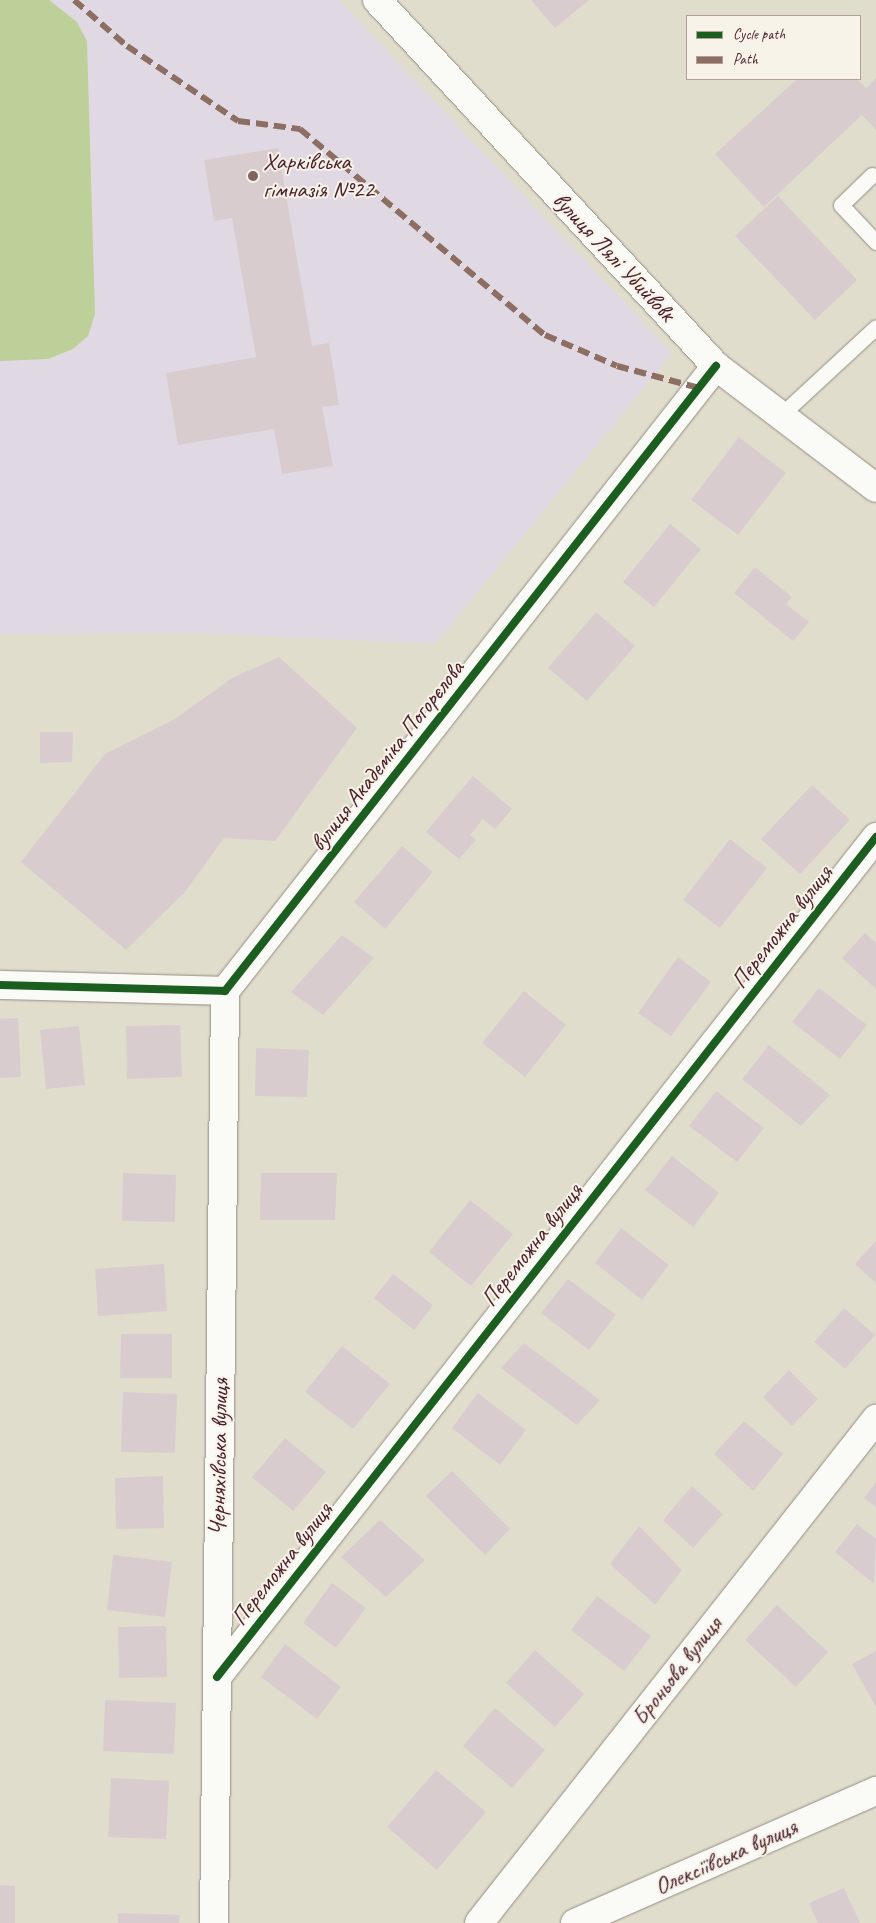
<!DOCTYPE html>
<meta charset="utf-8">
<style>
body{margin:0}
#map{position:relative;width:876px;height:1923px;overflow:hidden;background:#e1ddcc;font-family:Caveat,sans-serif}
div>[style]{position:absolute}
.built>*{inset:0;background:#e0d9e3}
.green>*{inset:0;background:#bdd099}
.building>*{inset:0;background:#d9cccf}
.roads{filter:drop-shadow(0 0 1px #958b84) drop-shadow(0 0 1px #958b84)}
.service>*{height:15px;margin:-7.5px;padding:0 7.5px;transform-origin:7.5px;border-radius:7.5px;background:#fafaf7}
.minor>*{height:28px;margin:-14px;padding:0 14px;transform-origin:14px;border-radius:14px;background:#fafaf7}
.quiet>*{height:6px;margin-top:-3px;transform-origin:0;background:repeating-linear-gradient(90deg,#8d6e63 0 12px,transparent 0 18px)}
.cycleway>*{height:8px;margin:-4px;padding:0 4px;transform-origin:4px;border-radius:4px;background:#1b5e20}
.dots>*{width:14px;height:14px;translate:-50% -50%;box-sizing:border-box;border:2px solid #f7f3e8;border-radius:50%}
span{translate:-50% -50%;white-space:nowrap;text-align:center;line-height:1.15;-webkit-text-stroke:4px #f7f3e8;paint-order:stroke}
.poi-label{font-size:24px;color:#4a1f2b}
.left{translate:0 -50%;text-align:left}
.street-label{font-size:24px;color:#4a1f2b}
.legend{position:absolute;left:686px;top:15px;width:175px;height:65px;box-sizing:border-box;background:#f7f3e8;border:1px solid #b29e9c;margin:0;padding:6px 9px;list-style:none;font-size:15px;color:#4a1f2b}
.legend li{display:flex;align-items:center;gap:10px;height:25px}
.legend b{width:25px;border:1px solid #b29e9c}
</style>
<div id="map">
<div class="built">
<div style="clip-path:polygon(0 0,339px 0,672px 353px,435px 644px,200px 633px,0 634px)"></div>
</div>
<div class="green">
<div style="clip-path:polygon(0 0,49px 0,77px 22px,87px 41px,95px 314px,88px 336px,73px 349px,48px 359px,0 361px)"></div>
</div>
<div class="building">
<div style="clip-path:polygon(531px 0,589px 0,555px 28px)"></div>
<div style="clip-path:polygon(876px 78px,876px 130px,862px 115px,764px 207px,715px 154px,797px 79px,857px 79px,866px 88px)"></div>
<div style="clip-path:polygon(278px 148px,312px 346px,329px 343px,339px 405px,322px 407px,333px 466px,282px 474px,274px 429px,178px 445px,166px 373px,256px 357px,232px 218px,214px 221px,204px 160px)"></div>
<div style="clip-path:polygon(778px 196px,857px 280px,815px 320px,735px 236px)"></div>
<div style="clip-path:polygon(739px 437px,786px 473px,738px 535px,691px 500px)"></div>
<div style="clip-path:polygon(670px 524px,701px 549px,654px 607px,623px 582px)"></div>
<div style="clip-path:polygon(755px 567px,792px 597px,786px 604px,809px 622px,793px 641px,734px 593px)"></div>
<div style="clip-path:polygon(596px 612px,635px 646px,587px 701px,548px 668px)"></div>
<div style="clip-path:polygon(279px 657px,357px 728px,275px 841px,224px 838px,184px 893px,126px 950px,21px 862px,105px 754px,175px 719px,232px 678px)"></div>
<div style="clip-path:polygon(40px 732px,73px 732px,72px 762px,40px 763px)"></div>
<div style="clip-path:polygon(473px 776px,512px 809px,495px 829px,483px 819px,470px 835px,476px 840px,459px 859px,426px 832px)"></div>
<div style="clip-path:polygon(812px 785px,850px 820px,800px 874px,761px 839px)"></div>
<div style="clip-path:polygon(730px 839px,767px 868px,720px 928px,683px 900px)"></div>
<div style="clip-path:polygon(402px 846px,433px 872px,385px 929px,354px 902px)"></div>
<div style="clip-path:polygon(865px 933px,876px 943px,876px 989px,842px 958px)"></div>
<div style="clip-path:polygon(342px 935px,374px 958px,323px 1015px,291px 992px)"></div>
<div style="clip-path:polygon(678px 957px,711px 982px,671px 1036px,638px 1013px)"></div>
<div style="clip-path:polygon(819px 988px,867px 1025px,840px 1059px,792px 1022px)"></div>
<div style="clip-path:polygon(524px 991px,566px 1025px,525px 1077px,482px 1043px)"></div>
<div style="clip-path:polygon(18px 1018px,21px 1077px,0 1078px,0 1019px)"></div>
<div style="clip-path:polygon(180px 1025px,182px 1077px,127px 1079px,126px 1026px)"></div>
<div style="clip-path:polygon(79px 1026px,85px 1085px,46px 1089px,40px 1030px)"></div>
<div style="clip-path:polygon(769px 1045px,830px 1095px,801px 1126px,742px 1079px)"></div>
<div style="clip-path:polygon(256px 1048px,309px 1050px,307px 1097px,255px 1096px)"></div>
<div style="clip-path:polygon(716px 1091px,764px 1128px,737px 1162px,689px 1126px)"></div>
<div style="clip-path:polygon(672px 1156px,719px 1193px,693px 1227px,645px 1190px)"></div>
<div style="clip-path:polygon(123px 1173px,176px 1175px,175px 1222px,122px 1221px)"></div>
<div style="clip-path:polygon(261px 1173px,337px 1173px,335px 1220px,260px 1220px)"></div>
<div style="clip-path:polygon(470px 1200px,513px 1234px,471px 1286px,429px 1252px)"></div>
<div style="clip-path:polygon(621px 1228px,669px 1265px,642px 1300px,595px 1263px)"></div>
<div style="clip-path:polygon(876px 1241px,876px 1283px,855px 1264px)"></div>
<div style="clip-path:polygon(164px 1264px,167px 1311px,98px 1316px,95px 1269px)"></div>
<div style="clip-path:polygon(393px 1274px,433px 1305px,414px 1330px,374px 1298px)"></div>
<div style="clip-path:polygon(568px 1279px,616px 1315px,589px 1350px,541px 1313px)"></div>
<div style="clip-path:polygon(844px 1308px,875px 1335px,845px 1369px,814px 1342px)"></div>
<div style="clip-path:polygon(121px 1334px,172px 1334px,172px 1378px,120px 1378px)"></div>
<div style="clip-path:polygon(524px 1343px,600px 1400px,577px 1425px,501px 1368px)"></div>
<div style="clip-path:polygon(342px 1346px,390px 1384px,353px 1429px,305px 1392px)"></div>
<div style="clip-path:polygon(789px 1370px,818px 1399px,792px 1426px,763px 1397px)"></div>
<div style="clip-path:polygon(123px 1392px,177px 1394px,175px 1453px,121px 1452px)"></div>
<div style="clip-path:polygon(478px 1393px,526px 1430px,500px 1465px,452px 1428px)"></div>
<div style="clip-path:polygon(744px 1421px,783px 1454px,753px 1491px,714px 1454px)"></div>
<div style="clip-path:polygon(285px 1438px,326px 1472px,293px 1511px,252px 1477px)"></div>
<div style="clip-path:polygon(452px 1471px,510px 1529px,485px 1555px,426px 1496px)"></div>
<div style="clip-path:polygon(163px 1476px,164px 1528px,116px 1529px,115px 1478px)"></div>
<div style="clip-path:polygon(876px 1482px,876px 1507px,864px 1498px)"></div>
<div style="clip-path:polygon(692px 1486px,723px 1514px,693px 1548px,663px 1520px)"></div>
<div style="clip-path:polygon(380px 1520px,425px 1560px,386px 1597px,341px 1557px)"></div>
<div style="clip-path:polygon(857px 1524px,876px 1539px,874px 1584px,835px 1552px)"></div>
<div style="clip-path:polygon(639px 1526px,682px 1570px,655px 1605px,610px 1564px)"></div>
<div style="clip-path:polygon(113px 1555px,172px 1562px,165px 1617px,107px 1610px)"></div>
<div style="clip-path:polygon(332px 1583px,366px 1608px,336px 1648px,303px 1623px)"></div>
<div style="clip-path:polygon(597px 1596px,651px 1636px,624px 1671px,571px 1630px)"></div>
<div style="clip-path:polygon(777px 1605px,828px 1652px,796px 1687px,745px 1640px)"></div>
<div style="clip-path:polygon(166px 1626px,167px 1677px,119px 1678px,118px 1627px)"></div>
<div style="clip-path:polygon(285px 1644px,341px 1687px,317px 1719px,261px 1677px)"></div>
<div style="clip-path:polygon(535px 1650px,584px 1694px,555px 1727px,506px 1683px)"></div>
<div style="clip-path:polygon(876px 1651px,876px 1707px,852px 1664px)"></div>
<div style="clip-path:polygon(105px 1700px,176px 1703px,174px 1754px,103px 1751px)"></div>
<div style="clip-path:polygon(495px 1708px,545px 1750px,512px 1788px,463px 1746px)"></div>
<div style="clip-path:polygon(436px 1770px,486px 1812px,437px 1870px,387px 1827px)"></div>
<div style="clip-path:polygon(111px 1778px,169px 1781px,166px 1839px,108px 1837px)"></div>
<div style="clip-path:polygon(0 1885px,15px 1886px,15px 1923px,0 1923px)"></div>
<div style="clip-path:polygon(844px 1888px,860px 1923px,818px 1923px,809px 1903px)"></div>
<div style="clip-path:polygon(118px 1913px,180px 1915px,179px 1923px,118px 1923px)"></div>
</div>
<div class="roads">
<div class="service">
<div style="left:872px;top:175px;width:43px;rotate:135.9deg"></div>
<div style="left:841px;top:205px;width:51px;rotate:46.6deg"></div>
<div style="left:781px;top:415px;width:129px;rotate:-42.8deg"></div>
</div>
<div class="minor">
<div style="left:377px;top:0;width:499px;rotate:47.2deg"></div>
<div style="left:716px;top:366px;width:201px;rotate:37.3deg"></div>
<div style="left:0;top:985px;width:225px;rotate:1.5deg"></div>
<div style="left:225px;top:991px;width:795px;rotate:-51.85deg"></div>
<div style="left:217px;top:1677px;width:1068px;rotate:-51.88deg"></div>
<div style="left:214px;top:1923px;width:932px;rotate:-89.32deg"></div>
<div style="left:479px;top:1923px;width:642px;rotate:-51.77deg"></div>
<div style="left:575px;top:1923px;width:329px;rotate:-23.7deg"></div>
</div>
</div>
<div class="quiet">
<div style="left:74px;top:0;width:70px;rotate:41deg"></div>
<div style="left:127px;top:46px;width:134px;rotate:34deg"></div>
<div style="left:238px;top:121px;width:63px;rotate:7.4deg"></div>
<div style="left:300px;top:129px;width:320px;rotate:40.1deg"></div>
<div style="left:545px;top:335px;width:78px;rotate:23.3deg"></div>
<div style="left:617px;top:366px;width:85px;rotate:15deg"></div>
</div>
<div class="cycleway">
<div style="left:0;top:985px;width:225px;rotate:1.5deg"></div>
<div style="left:225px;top:991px;width:795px;rotate:-51.85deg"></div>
<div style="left:217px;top:1677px;width:1068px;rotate:-51.88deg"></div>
</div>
<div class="dots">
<div style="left:253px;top:176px;background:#7f6263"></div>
</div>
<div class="poi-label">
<span class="left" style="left:263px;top:176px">Харківська<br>гімназія №22</span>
</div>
<div class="street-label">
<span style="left:614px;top:257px;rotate:47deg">вулиця Лялі Убийвовк</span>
<span style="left:387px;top:756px;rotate:-52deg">вулиця Академіка Погорєлова</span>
<span style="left:782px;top:927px;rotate:-52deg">Переможна вулиця</span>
<span style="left:532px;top:1245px;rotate:-52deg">Переможна вулиця</span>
<span style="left:219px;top:1457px;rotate:-89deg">Черняхівська вулиця</span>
<span style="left:282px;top:1564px;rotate:-52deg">Переможна вулиця</span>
<span style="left:677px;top:1671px;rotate:-52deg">Броньова вулиця</span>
<span style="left:726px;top:1857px;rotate:-24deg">Олексіївська вулиця</span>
</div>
<ul class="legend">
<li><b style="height:6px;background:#1b5e20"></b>Cycle path</li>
<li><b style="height:6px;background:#8d6e63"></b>Path</li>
</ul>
</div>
